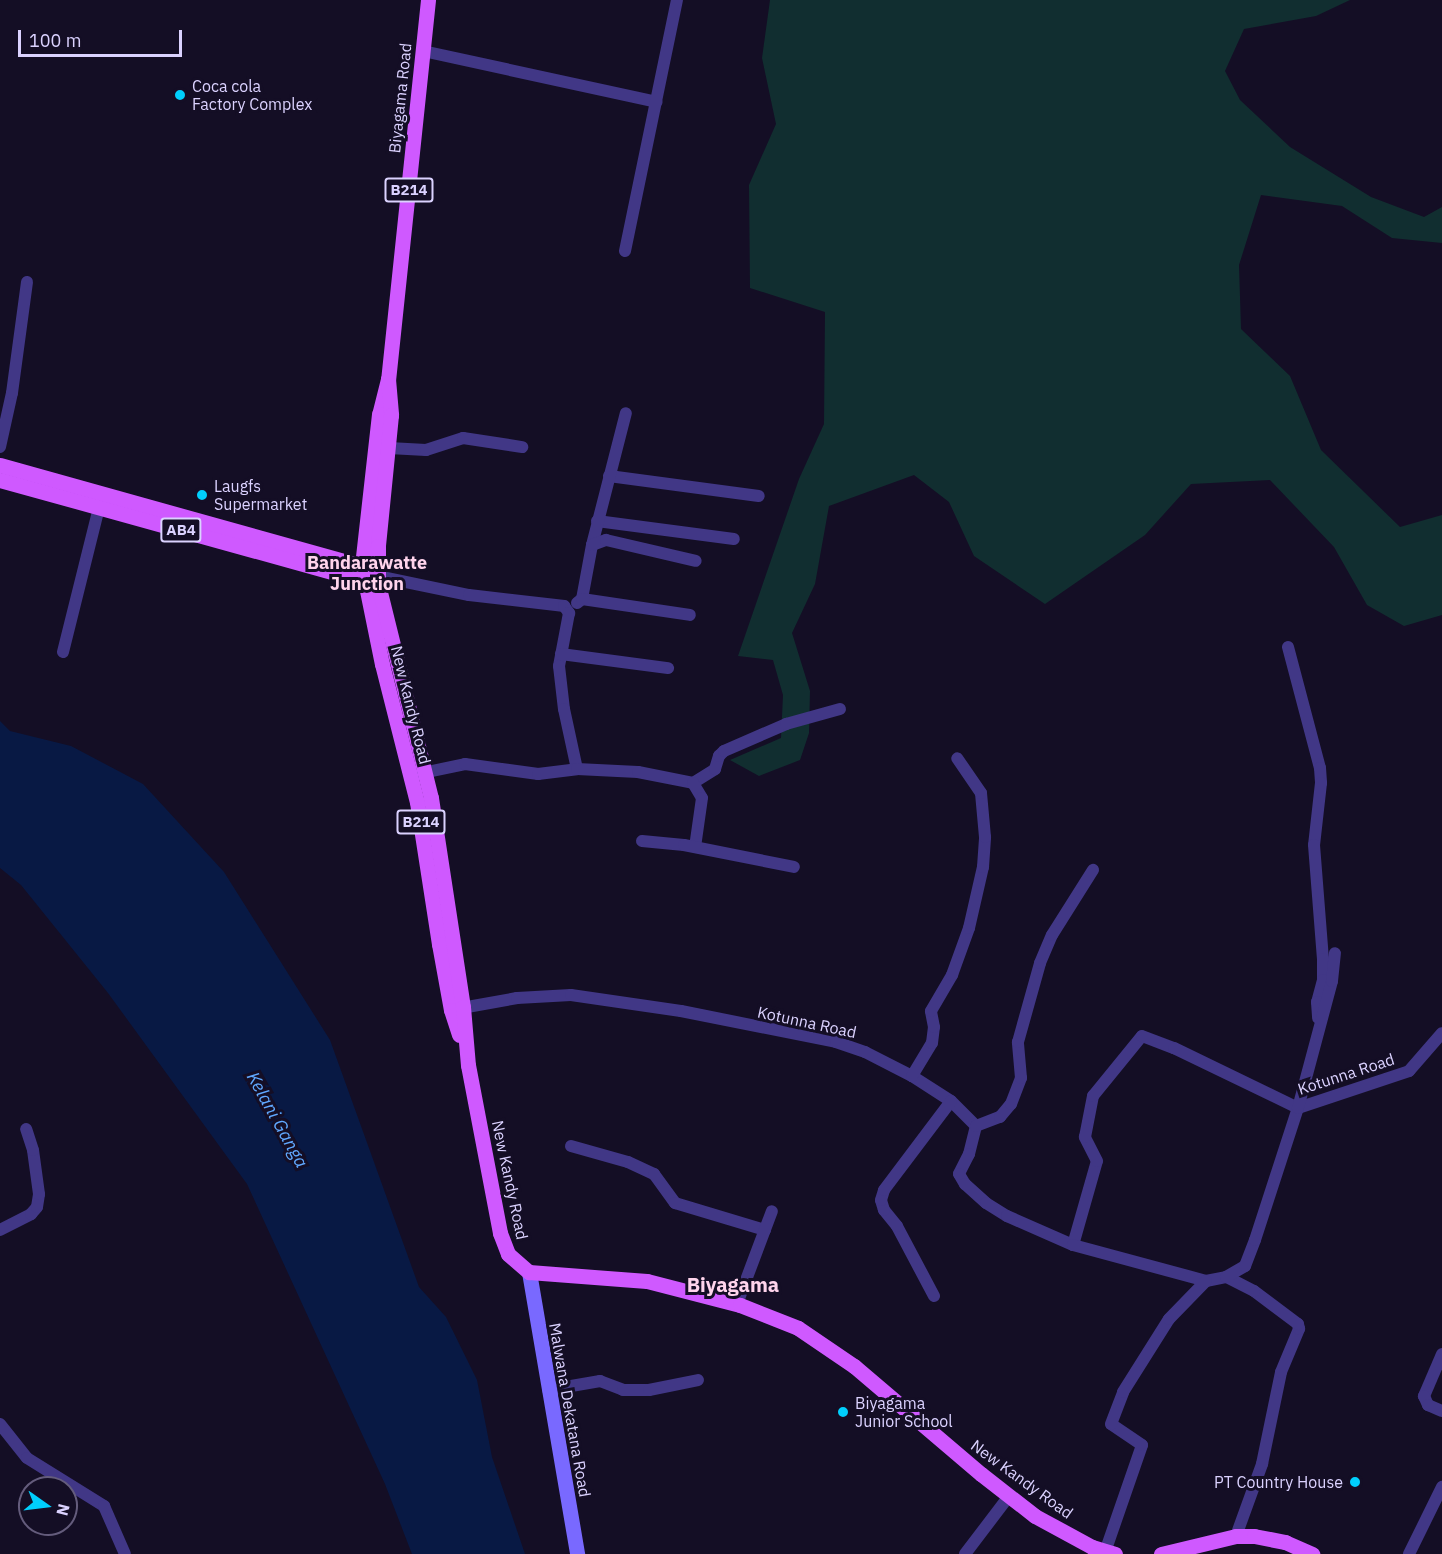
<!DOCTYPE html>
<style>
body{margin:0}
#map{position:relative;width:1442px;height:1554px;overflow:hidden;background:#140e25;font-family:"IBM Plex Sans",sans-serif}
div>[style]{position:absolute}
.green>*{inset:0;background:#112e30}
.water>*{inset:0;background:#081944}
.minor>*{height:12px;margin:-6px;padding:0 6px;transform-origin:6px;border-radius:6px;background:#413786}
.secondary>*{height:15px;margin:-7.5px;padding:0 7.5px;transform-origin:7.5px;border-radius:7.5px;background:#7969ff}
.primary>*{height:15px;margin:-7.5px;padding:0 7.5px;transform-origin:7.5px;border-radius:7.5px;background:#cf59ff}
.dots>*{width:16px;height:16px;translate:-50% -50%;box-sizing:border-box;border:3px solid #140e25;border-radius:50%}
span{translate:-50% -50%;white-space:nowrap;text-align:center;line-height:1.15;-webkit-text-stroke:6px #140e25;paint-order:stroke}
.shield-label span{padding:2px 4px;background:#140e25;border:2px solid;border-radius:4px;-webkit-text-stroke-width:0}
.shield-label{font-size:15px;color:#dbd2ff;font-weight:700}
.poi-label{font-size:16px;color:#dbd2ff}
.left{translate:0 -50%;text-align:left}
.right{translate:-100% -50%;text-align:right}
.street-label{font-size:16px;color:#dbd2ff}
.neighbourhood-label{font-size:18px;color:#ffd4ec;font-weight:700}
.water-label{font-size:18px;color:#60a8ff;font-style:italic}
.quarter-label{font-size:20px;color:#ffd4ec;font-weight:700}
.north{position:absolute;left:18px;top:1476px;width:60px;height:60px;box-sizing:border-box;background:#140e25;border:2px solid #645c7c;border-radius:50%;rotate:104deg;font-size:16px;font-weight:700;line-height:24px;text-align:center;color:#dbd2ff}
.north::after{content:'';display:block;margin:auto;width:21px;height:27px;background:#00cffd;clip-path:polygon(50% 0,100% 100%,50% 72%,0 100%)}
.scale{position:absolute;left:18px;top:30px;width:164px;height:27px;box-sizing:border-box;border:3px solid #dbd2ff;border-top:0;padding-left:8px;font-size:18px;line-height:21px;white-space:nowrap;color:#dbd2ff;-webkit-text-stroke:4px #140e25;paint-order:stroke}
</style>
<div id="map">
<div class="green">
<div style="clip-path:polygon(770px 0,1350px 0,1316px 16px,1244px 29px,1225px 71px,1240px 100px,1290px 147px,1371px 197px,1424px 217px,1442px 207px,1442px 243px,1392px 238px,1342px 206px,1261px 195px,1239px 265px,1241px 329px,1290px 376px,1321px 450px,1400px 527px,1442px 515px,1442px 615px,1404px 626px,1367px 605px,1334px 547px,1270px 480px,1191px 484px,1145px 535px,1045px 604px,974px 556px,949px 502px,914px 475px,829px 506px,815px 584px,792px 633px,810px 691px,809px 733px,800px 760px,759px 776px,730px 760px,781px 738px,783px 695px,773px 660px,738px 656px,799px 479px,824px 424px,825px 312px,750px 288px,749px 185px,776px 124px,762px 58px)"></div>
</div>
<div class="water">
<div style="clip-path:polygon(0 721px,10px 731px,71px 746px,143px 784px,224px 872px,330px 1040px,419px 1287px,446px 1317px,477px 1380px,492px 1457px,525px 1554px,412px 1554px,385px 1484px,247px 1184px,108px 993px,21px 885px,0 868px)"></div>
</div>
<div class="minor">
<div style="left:423px;top:51px;width:239px;rotate:12.3deg"></div>
<div style="left:625px;top:251px;width:256px;rotate:-78.3deg"></div>
<div style="left:0;top:447px;width:55px;rotate:-77.5deg"></div>
<div style="left:12px;top:393px;width:112px;rotate:-82.3deg"></div>
<div style="left:389px;top:448px;width:37px;rotate:3deg"></div>
<div style="left:426px;top:450px;width:39px;rotate:-18deg"></div>
<div style="left:463px;top:438px;width:60px;rotate:8.7deg"></div>
<div style="left:609px;top:476px;width:151px;rotate:7.6deg"></div>
<div style="left:597px;top:521px;width:138px;rotate:7.5deg"></div>
<div style="left:592px;top:545px;width:136px;rotate:-75.6deg"></div>
<div style="left:377px;top:576px;width:94px;rotate:11.7deg"></div>
<div style="left:469px;top:595px;width:96px;rotate:6.6deg"></div>
<div style="left:564px;top:606px;width:9px;rotate:54deg"></div>
<div style="left:569px;top:613px;width:54px;rotate:100.7deg"></div>
<div style="left:559px;top:666px;width:43px;rotate:83.4deg"></div>
<div style="left:564px;top:709px;width:61px;rotate:77.8deg"></div>
<div style="left:582px;top:599px;width:55px;rotate:-79.5deg"></div>
<div style="left:592px;top:545px;width:15px;rotate:-20deg"></div>
<div style="left:606px;top:540px;width:92px;rotate:13.1deg"></div>
<div style="left:577px;top:603px;width:6px;rotate:-39deg"></div>
<div style="left:582px;top:599px;width:109px;rotate:8.4deg"></div>
<div style="left:1288px;top:647px;width:125px;rotate:75.2deg"></div>
<div style="left:1320px;top:768px;width:15px;rotate:86deg"></div>
<div style="left:1321px;top:783px;width:62px;rotate:96.4deg"></div>
<div style="left:1314px;top:845px;width:114px;rotate:85.5deg"></div>
<div style="left:1323px;top:959px;width:21px;rotate:90deg"></div>
<div style="left:1323px;top:980px;width:23px;rotate:105deg"></div>
<div style="left:1317px;top:1002px;width:16px;rotate:86deg"></div>
<div style="left:63px;top:652px;width:148px;rotate:-76deg"></div>
<div style="left:561px;top:654px;width:108px;rotate:7.5deg"></div>
<div style="left:418px;top:774px;width:48px;rotate:-12deg"></div>
<div style="left:465px;top:764px;width:74px;rotate:7.8deg"></div>
<div style="left:538px;top:774px;width:39px;rotate:-7deg"></div>
<div style="left:577px;top:769px;width:61px;rotate:2.8deg"></div>
<div style="left:638px;top:772px;width:56px;rotate:11.3deg"></div>
<div style="left:693px;top:783px;width:26px;rotate:-32deg"></div>
<div style="left:715px;top:769px;width:14px;rotate:-73deg"></div>
<div style="left:719px;top:756px;width:7px;rotate:-45deg"></div>
<div style="left:724px;top:751px;width:68px;rotate:-23.5deg"></div>
<div style="left:786px;top:724px;width:56px;rotate:-15.5deg"></div>
<div style="left:693px;top:783px;width:17px;rotate:59deg"></div>
<div style="left:702px;top:798px;width:49px;rotate:98.1deg"></div>
<div style="left:642px;top:841px;width:42px;rotate:5.4deg"></div>
<div style="left:684px;top:845px;width:112px;rotate:11.3deg"></div>
<div style="left:456px;top:1009px;width:62px;rotate:-10.2deg"></div>
<div style="left:517px;top:998px;width:54px;rotate:-3.2deg"></div>
<div style="left:571px;top:995px;width:111px;rotate:8.3deg"></div>
<div style="left:681px;top:1011px;width:158px;rotate:11.3deg"></div>
<div style="left:836px;top:1042px;width:31px;rotate:19deg"></div>
<div style="left:865px;top:1052px;width:53px;rotate:27.1deg"></div>
<div style="left:912px;top:1076px;width:46px;rotate:32.7deg"></div>
<div style="left:951px;top:1101px;width:35px;rotate:45deg"></div>
<div style="left:976px;top:1126px;width:29px;rotate:104deg"></div>
<div style="left:969px;top:1154px;width:22px;rotate:117deg"></div>
<div style="left:959px;top:1174px;width:12px;rotate:59deg"></div>
<div style="left:965px;top:1184px;width:28px;rotate:42deg"></div>
<div style="left:986px;top:1203px;width:25px;rotate:32deg"></div>
<div style="left:1007px;top:1216px;width:72px;rotate:23.7deg"></div>
<div style="left:1073px;top:1245px;width:87px;rotate:-74.1deg"></div>
<div style="left:1097px;top:1161px;width:27px;rotate:-117deg"></div>
<div style="left:1085px;top:1137px;width:42px;rotate:-79deg"></div>
<div style="left:1093px;top:1096px;width:77px;rotate:-50.8deg"></div>
<div style="left:1142px;top:1036px;width:34px;rotate:21deg"></div>
<div style="left:1174px;top:1048px;width:138px;rotate:25.8deg"></div>
<div style="left:1298px;top:1108px;width:117px;rotate:-18.4deg"></div>
<div style="left:1409px;top:1071px;width:50px;rotate:-49deg"></div>
<div style="left:912px;top:1076px;width:39px;rotate:-59deg"></div>
<div style="left:932px;top:1043px;width:16px;rotate:-83deg"></div>
<div style="left:934px;top:1027px;width:16px;rotate:-101deg"></div>
<div style="left:931px;top:1011px;width:42px;rotate:-59.7deg"></div>
<div style="left:952px;top:975px;width:50px;rotate:-70.1deg"></div>
<div style="left:969px;top:928px;width:63px;rotate:-77.1deg"></div>
<div style="left:983px;top:867px;width:30px;rotate:-86deg"></div>
<div style="left:985px;top:837px;width:44px;rotate:-95.2deg"></div>
<div style="left:981px;top:793px;width:42px;rotate:-124.4deg"></div>
<div style="left:976px;top:1126px;width:26px;rotate:-21deg"></div>
<div style="left:1000px;top:1117px;width:17px;rotate:-50deg"></div>
<div style="left:1011px;top:1104px;width:28px;rotate:-69deg"></div>
<div style="left:1021px;top:1078px;width:36px;rotate:-95deg"></div>
<div style="left:1018px;top:1042px;width:82px;rotate:-74.4deg"></div>
<div style="left:1040px;top:963px;width:30px;rotate:-67deg"></div>
<div style="left:1052px;top:935px;width:77px;rotate:-57.8deg"></div>
<div style="left:571px;top:1146px;width:59px;rotate:15.7deg"></div>
<div style="left:628px;top:1162px;width:29px;rotate:25deg"></div>
<div style="left:654px;top:1174px;width:36px;rotate:54deg"></div>
<div style="left:675px;top:1203px;width:94px;rotate:16.7deg"></div>
<div style="left:0;top:1230px;width:35px;rotate:-27deg"></div>
<div style="left:31px;top:1214px;width:9px;rotate:-49deg"></div>
<div style="left:37px;top:1207px;width:13px;rotate:-81deg"></div>
<div style="left:39px;top:1194px;width:44px;rotate:-97.8deg"></div>
<div style="left:33px;top:1150px;width:22px;rotate:-108deg"></div>
<div style="left:1073px;top:1245px;width:138px;rotate:15.1deg"></div>
<div style="left:1206px;top:1281px;width:20px;rotate:-11deg"></div>
<div style="left:934px;top:1296px;width:79px;rotate:-117.9deg"></div>
<div style="left:897px;top:1226px;width:21px;rotate:-129deg"></div>
<div style="left:884px;top:1210px;width:10px;rotate:-107deg"></div>
<div style="left:881px;top:1200px;width:10px;rotate:-73deg"></div>
<div style="left:884px;top:1190px;width:111px;rotate:-53deg"></div>
<div style="left:737px;top:1304px;width:99px;rotate:-69.4deg"></div>
<div style="left:1442px;top:1354px;width:46px;rotate:113.2deg"></div>
<div style="left:1424px;top:1396px;width:10px;rotate:66deg"></div>
<div style="left:1428px;top:1405px;width:15px;rotate:23deg"></div>
<div style="left:548px;top:1390px;width:53px;rotate:-9.8deg"></div>
<div style="left:600px;top:1381px;width:25px;rotate:21deg"></div>
<div style="left:623px;top:1390px;width:26px"></div>
<div style="left:649px;top:1390px;width:50px;rotate:-11.5deg"></div>
<div style="left:0;top:1424px;width:43px;rotate:51.5deg"></div>
<div style="left:27px;top:1458px;width:91px;rotate:31.9deg"></div>
<div style="left:104px;top:1506px;width:52px;rotate:66.4deg"></div>
<div style="left:1236px;top:1536px;width:77px;rotate:-70.1deg"></div>
<div style="left:1262px;top:1464px;width:94px;rotate:-78.3deg"></div>
<div style="left:1281px;top:1372px;width:47px;rotate:-67.3deg"></div>
<div style="left:1299px;top:1329px;width:5px;rotate:-101deg"></div>
<div style="left:1298px;top:1324px;width:55px;rotate:-143.1deg"></div>
<div style="left:1254px;top:1291px;width:31px;rotate:-153deg"></div>
<div style="left:1226px;top:1277px;width:22px;rotate:-30deg"></div>
<div style="left:1245px;top:1266px;width:28px;rotate:-69deg"></div>
<div style="left:1255px;top:1240px;width:139px;rotate:-72deg"></div>
<div style="left:1298px;top:1108px;width:131px;rotate:-75deg"></div>
<div style="left:1332px;top:981px;width:28px;rotate:-84deg"></div>
<div style="left:1105px;top:1552px;width:113px;rotate:-70.9deg"></div>
<div style="left:1142px;top:1445px;width:37px;rotate:-146deg"></div>
<div style="left:1111px;top:1424px;width:34px;rotate:-69deg"></div>
<div style="left:1123px;top:1392px;width:86px;rotate:-57.8deg"></div>
<div style="left:1169px;top:1319px;width:53px;rotate:-45.8deg"></div>
<div style="left:965px;top:1554px;width:73px;rotate:-52.8deg"></div>
<div style="left:1409px;top:1554px;width:75px;rotate:-63.8deg"></div>
</div>
<div class="secondary">
<div style="left:529px;top:1272px;width:286px;rotate:80.3deg"></div>
</div>
<div class="primary">
<div style="left:428px;top:0;width:381px;rotate:96deg"></div>
<div style="left:388px;top:379px;width:36px;rotate:104deg"></div>
<div style="left:379px;top:414px;width:153px;rotate:96.4deg"></div>
<div style="left:362px;top:566px;width:100px;rotate:78.5deg"></div>
<div style="left:382px;top:664px;width:142px;rotate:75.8deg"></div>
<div style="left:417px;top:802px;width:144px;rotate:81.2deg"></div>
<div style="left:439px;top:944px;width:67px;rotate:79.7deg"></div>
<div style="left:451px;top:1010px;width:26px;rotate:72deg"></div>
<div style="left:388px;top:379px;width:36px;rotate:85deg"></div>
<div style="left:391px;top:415px;width:132px;rotate:95.7deg"></div>
<div style="left:378px;top:546px;width:38px;rotate:90deg"></div>
<div style="left:378px;top:584px;width:220px;rotate:76.1deg"></div>
<div style="left:431px;top:798px;width:211px;rotate:81.3deg"></div>
<div style="left:463px;top:1007px;width:58px;rotate:85.1deg"></div>
<div style="left:468px;top:1065px;width:171px;rotate:79.2deg"></div>
<div style="left:500px;top:1233px;width:22px;rotate:69deg"></div>
<div style="left:508px;top:1254px;width:28px;rotate:41deg"></div>
<div style="left:529px;top:1272px;width:118px;rotate:4.4deg"></div>
<div style="left:647px;top:1281px;width:96px;rotate:14.5deg"></div>
<div style="left:740px;top:1305px;width:62px;rotate:21.6deg"></div>
<div style="left:798px;top:1328px;width:68px;rotate:34.2deg"></div>
<div style="left:854px;top:1366px;width:167px;rotate:40.4deg"></div>
<div style="left:981px;top:1474px;width:68px;rotate:37.9deg"></div>
<div style="left:1035px;top:1516px;width:65px;rotate:28.5deg"></div>
<div style="left:1092px;top:1547px;width:24px;rotate:17deg"></div>
<div style="left:0;top:465px;width:384px;rotate:15.6deg"></div>
<div style="left:0;top:480px;width:386px;rotate:15.5deg"></div>
<div style="left:1161px;top:1554px;width:77px;rotate:-13.5deg"></div>
<div style="left:1236px;top:1536px;width:18px"></div>
<div style="left:1254px;top:1536px;width:32px;rotate:11deg"></div>
<div style="left:1285px;top:1542px;width:30px;rotate:24deg"></div>
</div>
<div class="dots">
<div style="left:180px;top:95px;background:#00cffd"></div>
<div style="left:202px;top:495px;background:#00cffd"></div>
<div style="left:843px;top:1412px;background:#00cffd"></div>
<div style="left:1355px;top:1482px;background:#00cffd"></div>
</div>
<div class="shield-label">
<span style="left:409px;top:190px">B214</span>
<span style="left:181px;top:530px">AB4</span>
<span style="left:421px;top:822px">B214</span>
</div>
<div class="poi-label">
<span class="left" style="left:192px;top:95px">Coca cola<br>Factory Complex</span>
<span class="left" style="left:214px;top:495px">Laugfs<br>Supermarket</span>
<span class="left" style="left:855px;top:1412px">Biyagama<br>Junior School</span>
<span class="right" style="left:1343px;top:1482px">PT Country House</span>
</div>
<div class="street-label">
<span style="left:400px;top:98px;rotate:-84deg">Biyagama Road</span>
<span style="left:411px;top:705px;rotate:76deg">New Kandy Road</span>
<span style="left:807px;top:1022px;rotate:12deg">Kotunna Road</span>
<span style="left:1346px;top:1074px;rotate:-18deg">Kotunna Road</span>
<span style="left:510px;top:1180px;rotate:78deg">New Kandy Road</span>
<span style="left:570px;top:1410px;rotate:80deg">Malwana Dekatana Road</span>
<span style="left:1022px;top:1479px;rotate:36deg">New Kandy Road</span>
</div>
<div class="neighbourhood-label">
<span style="left:367px;top:574px">Bandarawatte<br>Junction</span>
</div>
<div class="water-label">
<span style="left:277px;top:1120px;rotate:61deg">Kelani Ganga</span>
</div>
<div class="quarter-label">
<span style="left:733px;top:1284px">Biyagama</span>
</div>
<div class="north">N</div>
<div class="scale">100 m</div>
</div>
